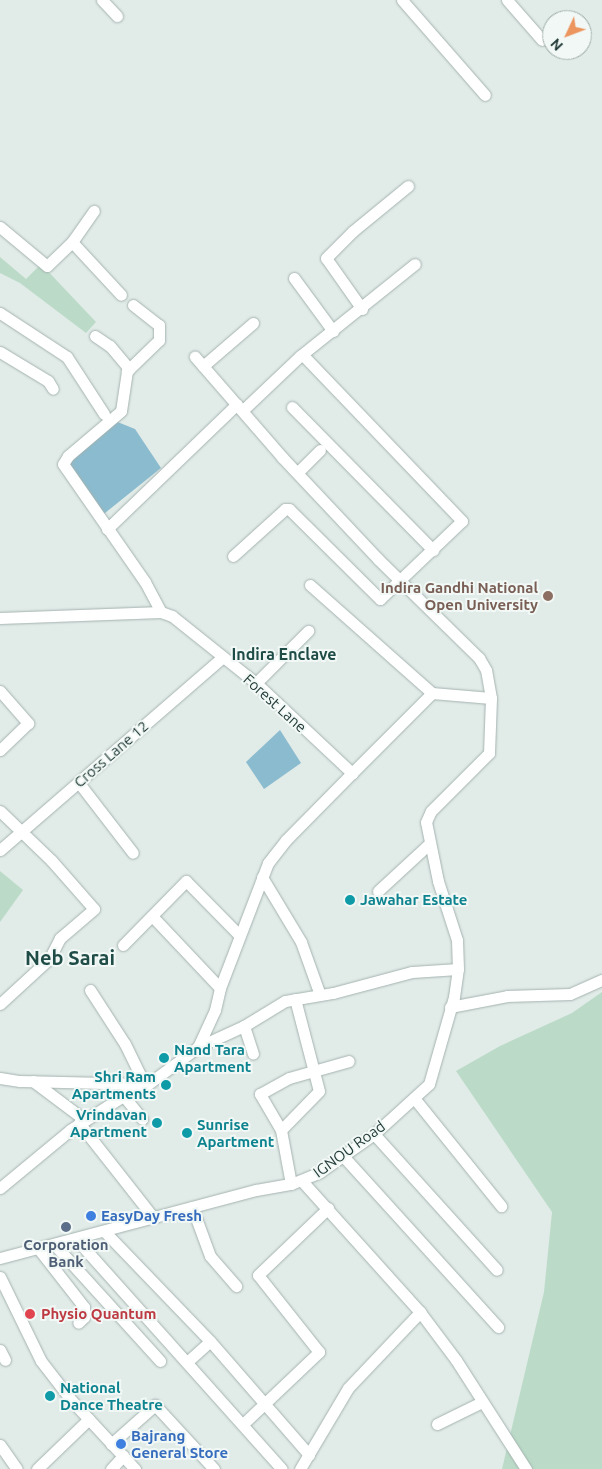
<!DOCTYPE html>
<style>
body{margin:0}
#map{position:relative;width:602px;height:1469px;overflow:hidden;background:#e1ebe8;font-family:Ubuntu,sans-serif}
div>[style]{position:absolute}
.green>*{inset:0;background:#bbdbc8}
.water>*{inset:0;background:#8bbbce}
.roads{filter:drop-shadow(0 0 1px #a4b3b0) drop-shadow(0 0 1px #a4b3b0)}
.minor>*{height:11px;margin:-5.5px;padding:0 5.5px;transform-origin:5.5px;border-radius:5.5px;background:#fff}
.dots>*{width:14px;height:14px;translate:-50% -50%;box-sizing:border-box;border:2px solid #f1f8f5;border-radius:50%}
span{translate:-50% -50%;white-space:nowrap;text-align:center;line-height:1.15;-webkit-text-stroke:4px #f1f8f5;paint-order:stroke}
.education-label{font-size:15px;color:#785e54;font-weight:700}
.right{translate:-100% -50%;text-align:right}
.street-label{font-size:15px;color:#223b38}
.culture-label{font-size:15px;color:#0d838f;font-weight:700}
.left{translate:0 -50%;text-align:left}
.shop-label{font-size:15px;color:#366cbe;font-weight:700}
.service-label{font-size:15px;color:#4e5e75;font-weight:700}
.health-label{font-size:15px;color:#be3a42;font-weight:700}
.neighbourhood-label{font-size:16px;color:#1f4c47;font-weight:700}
.district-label{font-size:20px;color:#1f4c47;font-weight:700}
.north{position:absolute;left:542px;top:10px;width:50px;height:50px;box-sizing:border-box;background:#f1f8f5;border:1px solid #9eaca9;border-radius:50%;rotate:227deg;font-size:14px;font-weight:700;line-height:20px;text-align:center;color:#223b38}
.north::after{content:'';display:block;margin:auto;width:18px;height:22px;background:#ec955e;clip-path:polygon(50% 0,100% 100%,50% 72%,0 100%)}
</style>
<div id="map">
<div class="green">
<div style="clip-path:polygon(0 257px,26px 279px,39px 266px,43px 266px,96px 322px,86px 333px,20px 283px,0 273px)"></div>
<div style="clip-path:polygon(0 871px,23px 890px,0 922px)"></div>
<div style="clip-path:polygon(602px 992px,602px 1469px,502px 1469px,544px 1292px,552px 1212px,456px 1071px,500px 1046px,572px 1013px)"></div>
</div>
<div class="water">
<div style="clip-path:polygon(110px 419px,135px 429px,161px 468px,100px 517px,61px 462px)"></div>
<div style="clip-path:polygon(280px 730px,301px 763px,264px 789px,246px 762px)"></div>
</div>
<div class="roads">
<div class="minor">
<div style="left:102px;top:0;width:22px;rotate:47deg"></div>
<div style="left:402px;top:0;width:126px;rotate:48.9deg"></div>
<div style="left:507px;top:0;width:53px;rotate:48.8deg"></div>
<div style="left:0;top:227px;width:61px;rotate:39.7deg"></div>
<div style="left:47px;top:266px;width:35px;rotate:-44deg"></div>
<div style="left:72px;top:242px;width:38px;rotate:-55deg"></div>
<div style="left:72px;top:242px;width:72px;rotate:47.2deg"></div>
<div style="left:294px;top:278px;width:66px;rotate:53.7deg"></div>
<div style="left:133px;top:305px;width:33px;rotate:38deg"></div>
<div style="left:159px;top:325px;width:15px;rotate:90deg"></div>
<div style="left:159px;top:340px;width:45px;rotate:135.9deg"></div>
<div style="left:127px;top:371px;width:40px;rotate:98.5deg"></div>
<div style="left:121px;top:411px;width:70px;rotate:139.7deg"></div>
<div style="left:68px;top:456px;width:9px;rotate:122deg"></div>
<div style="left:63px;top:464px;width:144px;rotate:55.2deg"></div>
<div style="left:145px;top:582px;width:34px;rotate:62deg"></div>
<div style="left:362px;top:309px;width:62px;rotate:-125.2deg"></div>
<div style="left:326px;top:258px;width:38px;rotate:-45deg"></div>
<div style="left:353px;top:231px;width:71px;rotate:-39.3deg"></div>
<div style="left:0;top:313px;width:80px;rotate:33.3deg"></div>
<div style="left:67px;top:357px;width:68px;rotate:57deg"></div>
<div style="left:95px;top:336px;width:18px;rotate:34deg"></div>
<div style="left:110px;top:346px;width:30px;rotate:50deg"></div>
<div style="left:0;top:352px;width:56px;rotate:31.1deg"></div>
<div style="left:48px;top:381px;width:9px;rotate:58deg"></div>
<div style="left:203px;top:366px;width:66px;rotate:-40.7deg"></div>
<div style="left:292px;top:407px;width:201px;rotate:45.4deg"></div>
<div style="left:243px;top:410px;width:79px;rotate:-43.5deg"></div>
<div style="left:300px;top:356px;width:147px;rotate:-38.7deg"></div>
<div style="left:298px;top:472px;width:31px;rotate:-45deg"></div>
<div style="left:107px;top:529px;width:180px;rotate:-43.9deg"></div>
<div style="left:233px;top:556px;width:70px;rotate:-42.1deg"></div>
<div style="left:285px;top:509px;width:4px"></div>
<div style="left:289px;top:509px;width:128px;rotate:44.7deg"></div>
<div style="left:380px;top:599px;width:113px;rotate:-43.6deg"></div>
<div style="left:462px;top:521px;width:230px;rotate:-133.8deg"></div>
<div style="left:310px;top:585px;width:163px;rotate:41.5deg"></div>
<div style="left:432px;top:693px;width:59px;rotate:4.8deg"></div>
<div style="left:0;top:618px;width:161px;rotate:-2.1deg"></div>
<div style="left:161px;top:612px;width:12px;rotate:20deg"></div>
<div style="left:172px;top:616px;width:107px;rotate:38.6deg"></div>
<div style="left:256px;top:683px;width:132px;rotate:43.2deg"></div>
<div style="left:352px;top:773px;width:113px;rotate:-45deg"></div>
<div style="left:256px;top:683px;width:74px;rotate:-45deg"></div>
<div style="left:0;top:691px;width:43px;rotate:48.8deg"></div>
<div style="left:28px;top:723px;width:39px;rotate:136deg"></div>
<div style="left:79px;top:783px;width:88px;rotate:52.4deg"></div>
<div style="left:0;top:811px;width:71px;rotate:43.9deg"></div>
<div style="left:51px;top:860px;width:65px;rotate:48.7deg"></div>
<div style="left:94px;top:909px;width:45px;rotate:139.5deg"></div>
<div style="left:60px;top:938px;width:22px;rotate:117deg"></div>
<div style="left:50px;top:958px;width:68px;rotate:137.4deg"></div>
<div style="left:0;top:850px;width:294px;rotate:-40.9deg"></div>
<div style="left:262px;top:877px;width:76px;rotate:59deg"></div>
<div style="left:301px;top:942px;width:56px;rotate:70.3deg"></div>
<div style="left:378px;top:891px;width:69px;rotate:-42.7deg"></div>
<div style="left:152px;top:916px;width:99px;rotate:46.6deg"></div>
<div style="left:123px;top:945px;width:90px;rotate:-45.5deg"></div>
<div style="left:186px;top:881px;width:76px;rotate:45.5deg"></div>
<div style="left:90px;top:990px;width:64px;rotate:57.1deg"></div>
<div style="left:125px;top:1044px;width:43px;rotate:64deg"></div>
<div style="left:450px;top:1007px;width:58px;rotate:-10.9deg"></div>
<div style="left:507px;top:996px;width:63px;rotate:-1.8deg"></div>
<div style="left:570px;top:994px;width:35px;rotate:-24deg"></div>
<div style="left:244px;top:1026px;width:29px;rotate:72deg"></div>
<div style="left:198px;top:1047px;width:41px;rotate:-65.3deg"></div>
<div style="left:215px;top:1010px;width:23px;rotate:-77deg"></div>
<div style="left:220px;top:988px;width:134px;rotate:-69deg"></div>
<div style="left:268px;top:863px;width:29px;rotate:-52deg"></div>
<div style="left:286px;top:840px;width:94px;rotate:-45.4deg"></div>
<div style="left:0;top:1078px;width:20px;rotate:9deg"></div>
<div style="left:20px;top:1081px;width:128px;rotate:1.3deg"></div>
<div style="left:148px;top:1084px;width:62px;rotate:-36.5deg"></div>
<div style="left:198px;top:1047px;width:51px;rotate:-24.5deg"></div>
<div style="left:244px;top:1026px;width:48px;rotate:-31.4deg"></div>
<div style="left:285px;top:1001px;width:49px;rotate:-9.5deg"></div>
<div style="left:333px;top:993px;width:82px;rotate:-14.9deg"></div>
<div style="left:412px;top:972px;width:46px;rotate:-3.7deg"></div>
<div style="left:33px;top:1081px;width:65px;rotate:36.9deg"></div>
<div style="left:122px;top:1094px;width:32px;rotate:51deg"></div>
<div style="left:414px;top:1098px;width:139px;rotate:51.1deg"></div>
<div style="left:79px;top:1123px;width:120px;rotate:51.8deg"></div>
<div style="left:281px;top:1130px;width:54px;rotate:-45.7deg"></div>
<div style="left:319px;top:1091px;width:95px;rotate:-104.6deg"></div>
<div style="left:374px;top:1134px;width:183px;rotate:47.9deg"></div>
<div style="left:343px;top:1156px;width:231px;rotate:47.8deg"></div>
<div style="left:302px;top:1181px;width:176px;rotate:48deg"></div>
<div style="left:420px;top:1312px;width:60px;rotate:53.1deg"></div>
<div style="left:456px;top:1360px;width:130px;rotate:57.3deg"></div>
<div style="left:291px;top:1184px;width:55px;rotate:-100.5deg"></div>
<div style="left:281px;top:1130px;width:42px;rotate:-120.3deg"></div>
<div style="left:260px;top:1094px;width:33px;rotate:-29deg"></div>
<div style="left:289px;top:1078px;width:62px;rotate:-15.8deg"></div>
<div style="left:0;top:1188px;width:91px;rotate:-39.6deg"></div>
<div style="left:70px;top:1130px;width:85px;rotate:-32.6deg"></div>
<div style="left:192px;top:1207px;width:52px;rotate:69.8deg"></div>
<div style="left:210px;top:1256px;width:40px;rotate:49deg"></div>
<div style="left:105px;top:1232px;width:151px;rotate:46.1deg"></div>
<div style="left:210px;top:1341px;width:151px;rotate:49deg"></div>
<div style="left:77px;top:1240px;width:307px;rotate:48.2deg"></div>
<div style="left:54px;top:1244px;width:158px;rotate:47.8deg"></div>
<div style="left:38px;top:1248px;width:75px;rotate:52.1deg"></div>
<div style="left:84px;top:1307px;width:10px;rotate:90deg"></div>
<div style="left:84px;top:1317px;width:8px;rotate:135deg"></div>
<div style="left:0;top:1258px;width:265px;rotate:-14.9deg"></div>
<div style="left:256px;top:1190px;width:36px;rotate:-10deg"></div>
<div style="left:291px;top:1184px;width:31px;rotate:-22deg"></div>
<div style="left:320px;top:1172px;width:66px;rotate:-35.1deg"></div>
<div style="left:374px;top:1134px;width:74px;rotate:-42.3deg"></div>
<div style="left:429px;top:1084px;width:91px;rotate:-74deg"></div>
<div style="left:454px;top:997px;width:28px;rotate:-82deg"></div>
<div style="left:458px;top:969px;width:29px;rotate:-92deg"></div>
<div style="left:457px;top:940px;width:62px;rotate:-107.9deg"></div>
<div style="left:438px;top:881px;width:60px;rotate:-101.5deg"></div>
<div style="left:426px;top:822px;width:12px;rotate:-66deg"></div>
<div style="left:431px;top:811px;width:82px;rotate:-45deg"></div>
<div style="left:489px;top:753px;width:55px;rotate:-87.9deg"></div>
<div style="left:491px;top:698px;width:28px;rotate:-100deg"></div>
<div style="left:486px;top:670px;width:14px;rotate:-120deg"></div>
<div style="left:479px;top:658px;width:141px;rotate:-135.6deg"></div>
<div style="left:378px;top:559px;width:140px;rotate:-133.3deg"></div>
<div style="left:282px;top:457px;width:133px;rotate:-131deg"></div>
<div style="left:0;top:1277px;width:93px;rotate:64deg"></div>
<div style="left:41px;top:1361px;width:51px;rotate:52.2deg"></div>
<div style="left:72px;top:1401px;width:93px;rotate:47.2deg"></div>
<div style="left:0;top:1350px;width:11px;rotate:63deg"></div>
<div style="left:187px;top:1362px;width:31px;rotate:-42deg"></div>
<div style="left:243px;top:1424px;width:105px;rotate:-43.5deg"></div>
<div style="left:319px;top:1352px;width:98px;rotate:-128.4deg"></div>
<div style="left:258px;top:1275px;width:97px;rotate:-43.7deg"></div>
<div style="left:437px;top:1424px;width:50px;rotate:-26.1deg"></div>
<div style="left:111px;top:1444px;width:59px;rotate:-41.6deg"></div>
<div style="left:155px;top:1405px;width:87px;rotate:47.3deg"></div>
<div style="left:0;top:1445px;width:29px;rotate:55deg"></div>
<div style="left:37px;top:1469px;width:72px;rotate:-43.9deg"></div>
<div style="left:111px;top:1469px;width:18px;rotate:-47deg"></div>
<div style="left:300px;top:1469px;width:94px;rotate:-59.3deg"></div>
<div style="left:348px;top:1388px;width:105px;rotate:-46.5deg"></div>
</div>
</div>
<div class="dots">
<div style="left:548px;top:596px;background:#8d6e63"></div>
<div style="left:350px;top:900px;background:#0f9aa8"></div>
<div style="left:164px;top:1058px;background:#0f9aa8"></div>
<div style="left:166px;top:1085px;background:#0f9aa8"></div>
<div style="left:157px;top:1123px;background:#0f9aa8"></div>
<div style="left:187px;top:1133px;background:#0f9aa8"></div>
<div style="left:91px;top:1216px;background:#3f7fe0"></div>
<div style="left:66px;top:1227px;background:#5c6f8a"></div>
<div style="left:30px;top:1314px;background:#e0444e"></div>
<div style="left:50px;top:1396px;background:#0f9aa8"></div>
<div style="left:121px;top:1444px;background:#3f7fe0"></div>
</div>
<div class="education-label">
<span class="right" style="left:538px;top:596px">Indira Gandhi National<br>Open University</span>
</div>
<div class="street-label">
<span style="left:275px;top:703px;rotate:42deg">Forest Lane</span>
<span style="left:111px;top:754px;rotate:-41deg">Cross Lane 12</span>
<span style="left:349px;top:1149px;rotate:-36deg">IGNOU Road</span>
</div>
<div class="culture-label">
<span class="left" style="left:360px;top:900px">Jawahar Estate</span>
<span class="left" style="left:174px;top:1058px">Nand Tara<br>Apartment</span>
<span class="right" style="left:156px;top:1085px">Shri Ram<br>Apartments</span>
<span class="right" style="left:147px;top:1123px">Vrindavan<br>Apartment</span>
<span class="left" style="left:197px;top:1133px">Sunrise<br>Apartment</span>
<span class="left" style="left:60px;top:1396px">National<br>Dance Theatre</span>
</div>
<div class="shop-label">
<span class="left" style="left:101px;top:1216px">EasyDay Fresh</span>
<span class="left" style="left:131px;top:1444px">Bajrang<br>General Store</span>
</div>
<div class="service-label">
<span style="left:66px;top:1253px">Corporation<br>Bank</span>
</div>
<div class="health-label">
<span class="left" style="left:41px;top:1314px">Physio Quantum</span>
</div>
<div class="neighbourhood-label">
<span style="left:284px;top:654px">Indira Enclave</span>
</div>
<div class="district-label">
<span style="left:70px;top:957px">Neb Sarai</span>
</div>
<div class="north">N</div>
</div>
